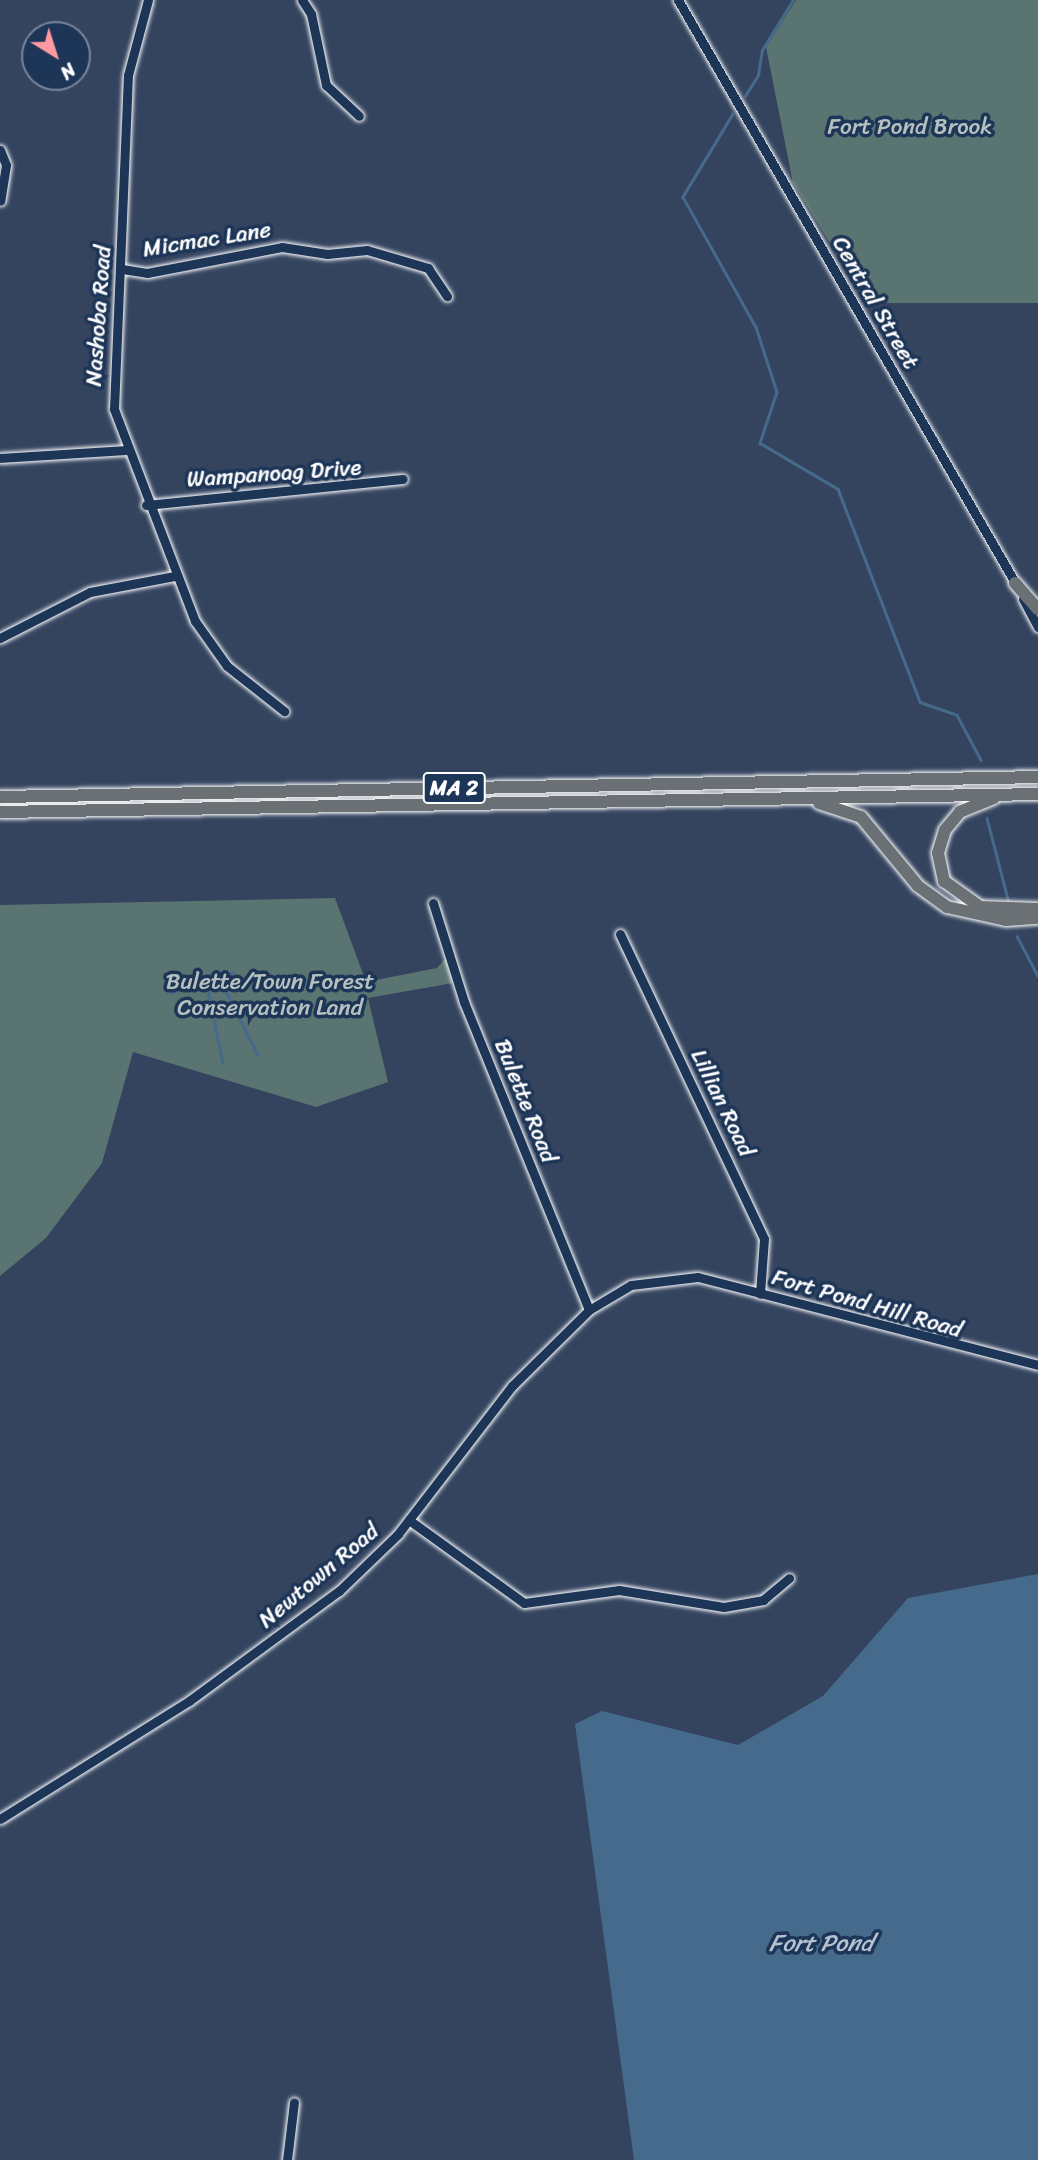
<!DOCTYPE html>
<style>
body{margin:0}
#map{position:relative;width:1038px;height:2160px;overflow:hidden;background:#34445f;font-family:Sriracha,sans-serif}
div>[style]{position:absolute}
.green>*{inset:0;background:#5a7471}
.water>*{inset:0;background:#456a8c}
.stream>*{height:2.5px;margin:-1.25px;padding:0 1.25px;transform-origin:1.25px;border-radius:1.25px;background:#456a8c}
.roads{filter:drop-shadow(0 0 2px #fff) drop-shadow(0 0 2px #fff)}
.minor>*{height:9px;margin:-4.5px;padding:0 4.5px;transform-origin:4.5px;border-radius:4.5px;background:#1d3557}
.highway>*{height:12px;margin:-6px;padding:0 6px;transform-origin:6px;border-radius:6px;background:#6a7074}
span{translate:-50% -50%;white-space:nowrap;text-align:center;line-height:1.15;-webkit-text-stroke:7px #1d3557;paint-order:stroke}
.shield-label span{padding:2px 5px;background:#1d3557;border:2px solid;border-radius:5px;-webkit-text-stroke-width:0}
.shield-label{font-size:21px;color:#fff;font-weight:700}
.park-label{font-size:23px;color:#b5c0bf}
.street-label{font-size:23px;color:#fff}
.water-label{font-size:24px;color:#b5c3d1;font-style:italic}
.north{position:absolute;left:21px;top:21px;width:70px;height:70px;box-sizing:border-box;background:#1d3557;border:2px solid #77869a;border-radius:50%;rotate:142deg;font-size:19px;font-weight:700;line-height:28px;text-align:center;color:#fff}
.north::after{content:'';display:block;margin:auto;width:24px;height:32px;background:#ff9aa2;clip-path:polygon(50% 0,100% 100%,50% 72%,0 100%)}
</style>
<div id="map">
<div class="green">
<div style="clip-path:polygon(796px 0,1038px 0,1038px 303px,867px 303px,793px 183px,766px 47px)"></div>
<div style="clip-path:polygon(335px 898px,366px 982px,437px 968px,446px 958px,453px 983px,368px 998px,388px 1082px,316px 1107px,133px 1052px,102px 1163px,46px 1238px,0 1276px,0 905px)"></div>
</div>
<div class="water">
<div style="clip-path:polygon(1038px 1574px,1038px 2160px,634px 2160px,575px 1724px,602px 1711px,738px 1745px,823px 1696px,908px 1598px)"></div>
</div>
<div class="stream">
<div style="left:745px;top:96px;width:25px;rotate:-58deg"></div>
<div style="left:758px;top:75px;width:25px;rotate:-81deg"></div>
<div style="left:762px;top:50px;width:59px;rotate:-58.2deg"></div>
<div style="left:733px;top:114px;width:97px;rotate:121.1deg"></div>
<div style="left:683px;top:197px;width:149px;rotate:60.7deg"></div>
<div style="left:756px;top:327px;width:68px;rotate:72.1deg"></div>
<div style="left:777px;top:392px;width:54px;rotate:108.4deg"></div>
<div style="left:760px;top:443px;width:91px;rotate:30.5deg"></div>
<div style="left:838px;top:489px;width:228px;rotate:68.9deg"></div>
<div style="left:920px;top:702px;width:39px;rotate:19deg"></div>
<div style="left:957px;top:715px;width:51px;rotate:61.9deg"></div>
<div style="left:987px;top:818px;width:84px;rotate:75.5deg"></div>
<div style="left:1017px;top:936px;width:45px;rotate:62.3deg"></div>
<div style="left:219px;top:977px;width:87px;rotate:63.4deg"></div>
<div style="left:206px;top:981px;width:84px;rotate:78.3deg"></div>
<div style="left:170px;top:993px;width:66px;rotate:-18.4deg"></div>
</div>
<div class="roads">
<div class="minor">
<div style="left:148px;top:0;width:78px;rotate:104.9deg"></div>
<div style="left:128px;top:75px;width:334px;rotate:92.4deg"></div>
<div style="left:114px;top:409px;width:227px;rotate:69.1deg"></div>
<div style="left:195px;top:621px;width:55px;rotate:54.6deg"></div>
<div style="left:227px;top:666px;width:73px;rotate:38.3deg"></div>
<div style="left:302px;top:0;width:17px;rotate:57deg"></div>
<div style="left:311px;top:14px;width:73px;rotate:78.1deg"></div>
<div style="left:326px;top:85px;width:45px;rotate:43.2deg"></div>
<div style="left:678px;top:0;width:677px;rotate:59.95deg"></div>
<div style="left:0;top:150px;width:16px;rotate:68deg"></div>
<div style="left:6px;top:165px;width:36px;rotate:99deg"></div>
<div style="left:122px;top:269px;width:25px;rotate:9deg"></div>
<div style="left:147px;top:273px;width:137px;rotate:-10.9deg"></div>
<div style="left:282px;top:247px;width:46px;rotate:8.8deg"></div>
<div style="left:327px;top:254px;width:40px;rotate:-5.7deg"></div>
<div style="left:367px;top:250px;width:64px;rotate:16.4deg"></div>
<div style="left:428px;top:268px;width:34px;rotate:56deg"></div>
<div style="left:0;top:458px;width:126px;rotate:-3.6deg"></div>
<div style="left:146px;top:505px;width:258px;rotate:-5.8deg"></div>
<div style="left:1023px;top:599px;width:32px;rotate:62deg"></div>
<div style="left:0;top:638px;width:101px;rotate:-27.1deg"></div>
<div style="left:90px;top:592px;width:86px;rotate:-10.7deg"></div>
<div style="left:433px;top:903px;width:104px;rotate:72.6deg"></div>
<div style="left:464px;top:1002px;width:332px;rotate:67.9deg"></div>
<div style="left:620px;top:934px;width:337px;rotate:64.7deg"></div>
<div style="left:764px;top:1239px;width:55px;rotate:94.2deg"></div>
<div style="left:409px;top:1520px;width:142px;rotate:35.8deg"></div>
<div style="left:524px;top:1603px;width:96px;rotate:-7.8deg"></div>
<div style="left:619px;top:1590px;width:106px;rotate:9.2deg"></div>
<div style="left:724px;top:1607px;width:40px;rotate:-10deg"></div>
<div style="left:763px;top:1600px;width:34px;rotate:-40deg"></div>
<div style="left:0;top:1819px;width:223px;rotate:-32deg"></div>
<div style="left:189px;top:1701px;width:186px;rotate:-36.3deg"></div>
<div style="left:339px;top:1591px;width:82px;rotate:-44deg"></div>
<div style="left:398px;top:1534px;width:187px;rotate:-52.4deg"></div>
<div style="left:512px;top:1386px;width:108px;rotate:-44.6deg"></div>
<div style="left:589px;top:1310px;width:49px;rotate:-30.8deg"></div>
<div style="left:631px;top:1285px;width:67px;rotate:-6.8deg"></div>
<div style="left:698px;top:1277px;width:351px;rotate:14.5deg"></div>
<div style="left:287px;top:2160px;width:58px;rotate:-83.1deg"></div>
</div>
<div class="highway">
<div style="left:1015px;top:583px;width:35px;rotate:49deg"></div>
<div style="left:0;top:797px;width:1038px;rotate:-1.1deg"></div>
<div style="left:994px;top:798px;width:37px;rotate:158deg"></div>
<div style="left:960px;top:812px;width:23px;rotate:130deg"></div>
<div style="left:945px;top:830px;width:24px;rotate:107deg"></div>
<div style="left:938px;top:853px;width:29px;rotate:78deg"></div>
<div style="left:944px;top:881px;width:44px;rotate:35.8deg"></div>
<div style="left:980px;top:907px;width:58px;rotate:2deg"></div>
<div style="left:819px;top:803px;width:44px;rotate:18.4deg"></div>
<div style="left:861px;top:817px;width:89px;rotate:50.4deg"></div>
<div style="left:918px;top:886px;width:36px;rotate:36deg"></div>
<div style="left:947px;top:907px;width:60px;rotate:12.4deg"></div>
<div style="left:1006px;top:920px;width:32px;rotate:-4deg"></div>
<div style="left:0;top:812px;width:1038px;rotate:-0.99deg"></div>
</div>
</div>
<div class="shield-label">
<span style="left:454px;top:788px">MA 2</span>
</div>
<div class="park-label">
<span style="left:910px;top:127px">Fort Pond Brook</span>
<span style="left:270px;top:995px">Bulette/Town Forest<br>Conservation Land</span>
</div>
<div class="street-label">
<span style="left:207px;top:240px;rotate:-9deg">Micmac Lane</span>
<span style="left:875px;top:303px;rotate:60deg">Central Street</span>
<span style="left:99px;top:316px;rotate:-86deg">Nashoba Road</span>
<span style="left:274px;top:474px;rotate:-4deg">Wampanoag Drive</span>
<span style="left:525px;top:1101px;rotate:68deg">Bulette Road</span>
<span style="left:722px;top:1103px;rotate:64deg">Lillian Road</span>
<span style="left:867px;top:1304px;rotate:16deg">Fort Pond Hill Road</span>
<span style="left:319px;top:1576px;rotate:-40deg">Newtown Road</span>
</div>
<div class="water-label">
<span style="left:821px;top:1944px">Fort Pond</span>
</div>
<div class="north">N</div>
</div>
